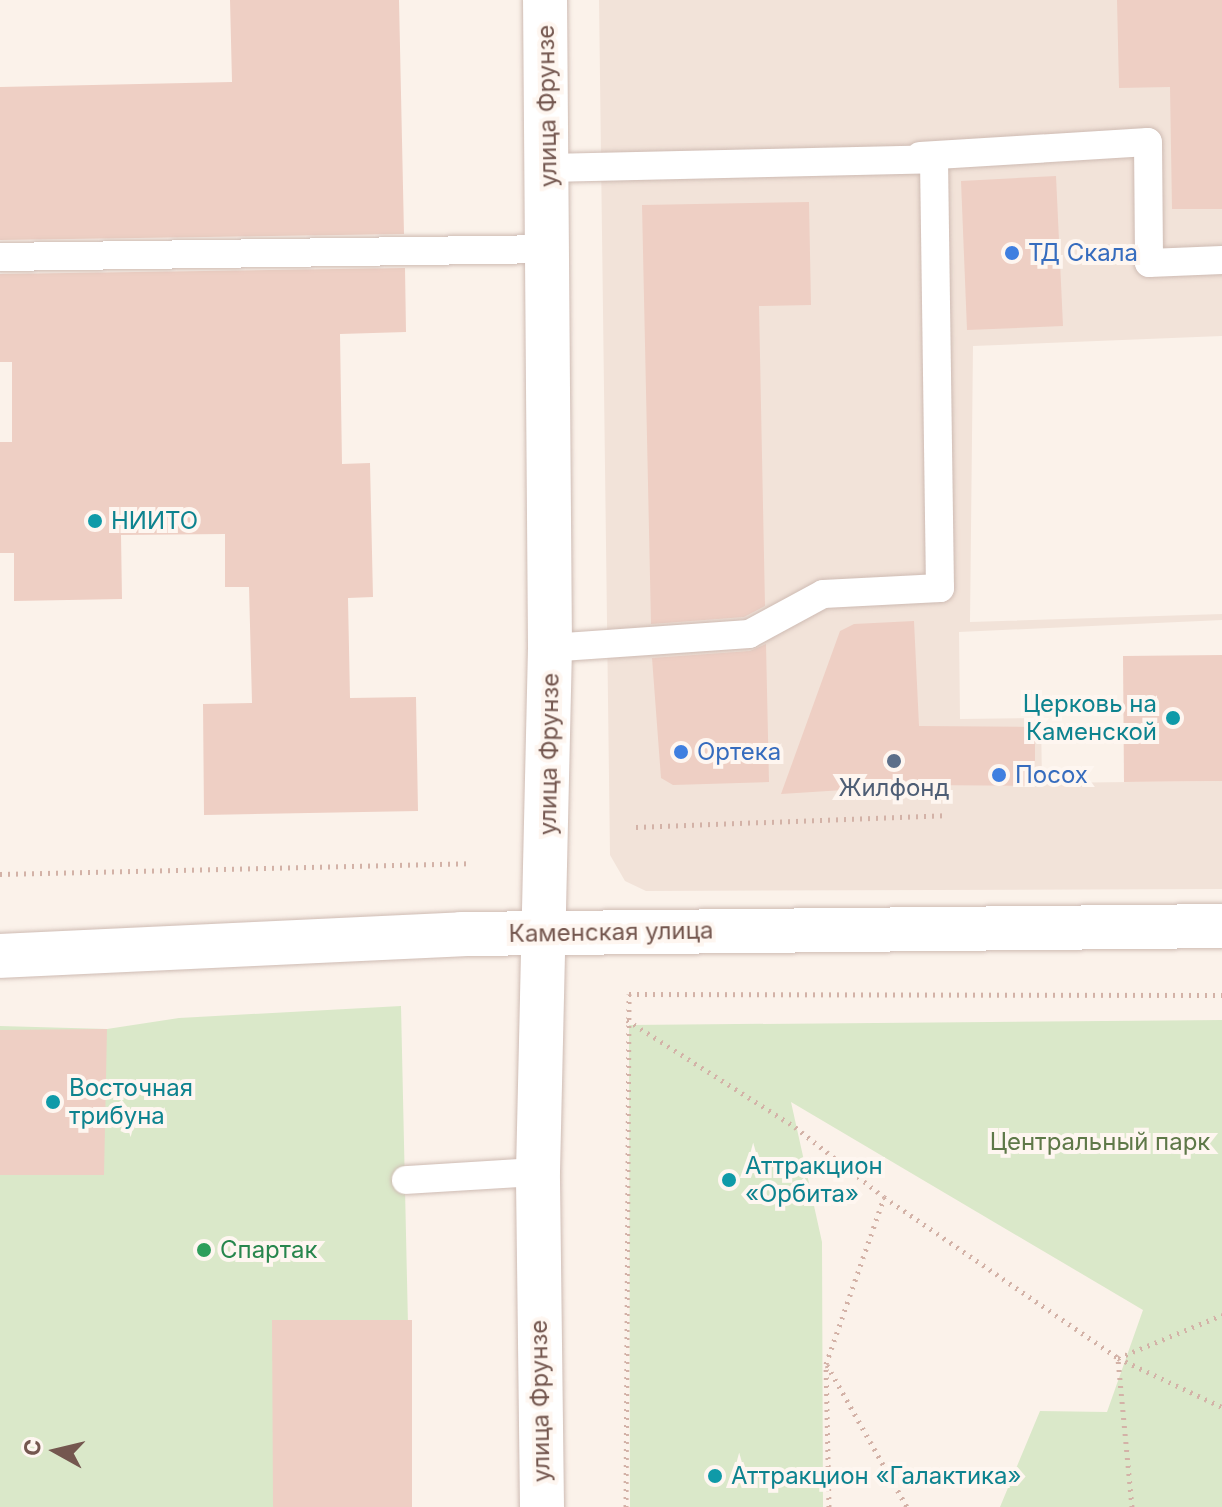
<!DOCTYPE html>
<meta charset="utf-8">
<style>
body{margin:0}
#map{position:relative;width:1222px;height:1507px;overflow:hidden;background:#fbf2ea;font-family:Inter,sans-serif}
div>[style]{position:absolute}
.residential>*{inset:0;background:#f2e3d9}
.green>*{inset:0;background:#dae8c9}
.building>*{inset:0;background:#eecfc4}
.path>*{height:5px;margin-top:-2.5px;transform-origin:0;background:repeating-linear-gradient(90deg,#d3b2a7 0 2px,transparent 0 8px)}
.roads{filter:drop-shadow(0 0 2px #cebbb3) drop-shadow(0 0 2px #cebbb3)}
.service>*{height:28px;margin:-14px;padding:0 14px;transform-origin:14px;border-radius:14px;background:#fff}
.tertiary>*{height:44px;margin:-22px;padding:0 22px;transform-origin:22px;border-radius:22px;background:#fff}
.secondary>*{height:44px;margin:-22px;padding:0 22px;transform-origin:22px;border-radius:22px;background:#fff}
.dots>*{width:22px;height:22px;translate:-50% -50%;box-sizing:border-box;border:4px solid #fef6f0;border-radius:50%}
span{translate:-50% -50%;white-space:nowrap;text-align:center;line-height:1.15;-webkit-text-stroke:8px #fef6f0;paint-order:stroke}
.street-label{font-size:24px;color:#74574f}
.shop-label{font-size:24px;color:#366cbe}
.left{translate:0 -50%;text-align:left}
.culture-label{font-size:24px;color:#0d838f}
.right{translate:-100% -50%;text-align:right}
.service-label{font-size:24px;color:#4e5e75}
.park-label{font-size:24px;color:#5e7848}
.leisure-label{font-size:24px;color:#27864d}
.north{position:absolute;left:16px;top:1411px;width:80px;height:80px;-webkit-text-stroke:6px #fef6f0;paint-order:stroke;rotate:278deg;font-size:22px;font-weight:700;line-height:32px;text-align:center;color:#74574f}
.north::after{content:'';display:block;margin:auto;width:28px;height:36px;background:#74574f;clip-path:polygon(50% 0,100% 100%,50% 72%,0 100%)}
</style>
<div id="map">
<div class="residential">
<div style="clip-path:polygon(599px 0,1222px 0,1222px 336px,973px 346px,970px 622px,1222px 614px,1222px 620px,959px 632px,960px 719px,1041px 718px,1042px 783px,1222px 781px,1222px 889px,646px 891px,625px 881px,610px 855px)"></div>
</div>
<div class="green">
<div style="clip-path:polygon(401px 1006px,412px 1507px,0 1507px,0 1026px,107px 1029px,179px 1018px)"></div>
<div style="clip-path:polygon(1222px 1020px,1222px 1507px,1000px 1507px,1040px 1411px,1107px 1412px,1143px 1310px,791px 1102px,822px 1242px,823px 1507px,630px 1507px,629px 1025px)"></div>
</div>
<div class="building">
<div style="clip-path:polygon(230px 0,399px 0,404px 234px,0 240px,0 87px,232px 82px)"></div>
<div style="clip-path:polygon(1117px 0,1222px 0,1222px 209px,1172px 209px,1170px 87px,1119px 88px)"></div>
<div style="clip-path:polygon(1056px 176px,1063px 326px,967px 330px,961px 181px)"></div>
<div style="clip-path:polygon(809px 202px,811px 305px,759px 306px,765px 606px,744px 617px,651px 624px,642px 205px)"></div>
<div style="clip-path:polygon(405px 268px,406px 332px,340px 334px,342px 464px,370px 463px,373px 597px,348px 598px,350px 698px,416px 697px,418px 811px,204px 815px,203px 704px,252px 703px,249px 587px,225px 587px,225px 534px,121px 535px,122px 599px,14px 601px,14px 553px,0 553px,0 442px,12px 442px,12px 362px,0 362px,0 274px)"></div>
<div style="clip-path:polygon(914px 621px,919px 726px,1035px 727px,1035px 786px,922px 785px,781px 794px,840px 631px,854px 624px)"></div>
<div style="clip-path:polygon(766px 644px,769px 782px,673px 785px,661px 778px,652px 658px,750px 651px)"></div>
<div style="clip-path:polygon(1222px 655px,1222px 781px,1124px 782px,1123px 656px)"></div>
<div style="clip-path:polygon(107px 1029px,104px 1175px,0 1175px,0 1030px)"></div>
<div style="clip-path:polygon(272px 1320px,412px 1320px,412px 1507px,273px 1507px)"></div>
</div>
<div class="path">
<div style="left:636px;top:827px;width:309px;rotate:-2.2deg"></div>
<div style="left:0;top:874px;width:470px;rotate:-1.3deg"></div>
<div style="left:627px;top:1020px;width:199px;rotate:32.5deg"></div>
<div style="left:795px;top:1127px;width:113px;rotate:38.2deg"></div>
<div style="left:884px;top:1197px;width:284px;rotate:34.5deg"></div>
<div style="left:1118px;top:1358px;width:115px;rotate:25.2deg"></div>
<div style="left:827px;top:1365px;width:163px;rotate:60.6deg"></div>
<div style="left:626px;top:1507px;width:513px;rotate:-89.66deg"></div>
<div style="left:629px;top:994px;width:593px;rotate:0.1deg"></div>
<div style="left:829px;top:1507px;width:143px;rotate:-91.2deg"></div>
<div style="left:826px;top:1364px;width:177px;rotate:-70.8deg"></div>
<div style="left:1132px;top:1507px;width:150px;rotate:-95.4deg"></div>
<div style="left:1118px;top:1358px;width:113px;rotate:-22.5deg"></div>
</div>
<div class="roads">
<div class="service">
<div style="left:920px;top:156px;width:228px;rotate:-3.5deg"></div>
<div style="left:1148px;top:142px;width:121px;rotate:89.5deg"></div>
<div style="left:1149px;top:263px;width:73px;rotate:-2.4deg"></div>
<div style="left:548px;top:168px;width:386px;rotate:-1.3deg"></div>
<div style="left:934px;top:159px;width:429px;rotate:89.2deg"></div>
<div style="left:940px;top:588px;width:117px;rotate:177.1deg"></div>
<div style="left:823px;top:594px;width:84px;rotate:151.6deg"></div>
<div style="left:749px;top:634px;width:199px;rotate:176deg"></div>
<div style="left:0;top:257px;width:549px;rotate:-0.83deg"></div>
<div style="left:406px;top:1180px;width:132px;rotate:-3.5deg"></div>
</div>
<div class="tertiary">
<div style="left:0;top:956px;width:462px;rotate:-2.7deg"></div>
<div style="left:461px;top:934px;width:761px;rotate:-0.6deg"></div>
</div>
<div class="secondary">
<div style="left:542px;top:1507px;width:335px;rotate:-90.7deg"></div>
<div style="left:538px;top:1172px;width:524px;rotate:-88.69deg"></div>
<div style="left:550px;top:648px;width:648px;rotate:-90.44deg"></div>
</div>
</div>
<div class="dots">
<div style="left:1012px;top:253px;background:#3f7fe0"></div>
<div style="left:95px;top:521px;background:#0f9aa8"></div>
<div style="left:1173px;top:718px;background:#0f9aa8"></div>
<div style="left:681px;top:752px;background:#3f7fe0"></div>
<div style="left:894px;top:761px;background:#5c6f8a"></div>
<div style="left:999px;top:775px;background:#3f7fe0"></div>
<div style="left:53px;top:1102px;background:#0f9aa8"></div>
<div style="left:729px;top:1180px;background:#0f9aa8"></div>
<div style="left:204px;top:1250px;background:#2e9e5b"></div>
<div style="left:715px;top:1476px;background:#0f9aa8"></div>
</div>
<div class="street-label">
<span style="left:547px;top:106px;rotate:-91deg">улица Фрунзе</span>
<span style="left:549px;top:754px;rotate:-89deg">улица Фрунзе</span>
<span style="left:611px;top:932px;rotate:-1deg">Каменская улица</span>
<span style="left:540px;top:1401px;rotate:-91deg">улица Фрунзе</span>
</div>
<div class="shop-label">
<span class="left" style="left:1028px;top:253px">ТД Скала</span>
<span class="left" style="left:697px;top:752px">Ортека</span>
<span class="left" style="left:1015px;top:775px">Посох</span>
</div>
<div class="culture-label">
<span class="left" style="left:111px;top:521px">НИИТО</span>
<span class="right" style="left:1157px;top:718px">Церковь на<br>Каменской</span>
<span class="left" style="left:69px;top:1102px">Восточная<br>трибуна</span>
<span class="left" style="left:745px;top:1180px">Аттракцион<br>«Орбита»</span>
<span class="left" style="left:731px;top:1476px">Аттракцион «Галактика»</span>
</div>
<div class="service-label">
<span style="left:894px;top:788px">Жилфонд</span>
</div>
<div class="park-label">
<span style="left:1100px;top:1142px">Центральный парк</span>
</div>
<div class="leisure-label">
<span class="left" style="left:220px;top:1250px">Спартак</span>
</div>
<div class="north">С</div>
</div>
